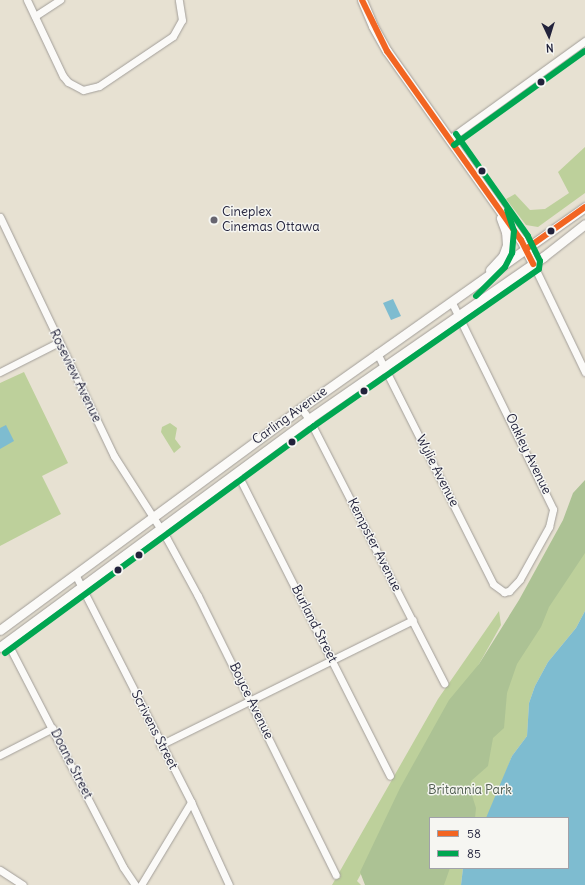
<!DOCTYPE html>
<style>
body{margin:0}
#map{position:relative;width:585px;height:885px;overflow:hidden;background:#e7e1d2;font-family:Delius,sans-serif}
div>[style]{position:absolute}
.green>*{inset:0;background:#bdd09b}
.forest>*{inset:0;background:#acc294}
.water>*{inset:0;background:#7ebcd0}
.roads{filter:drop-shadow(0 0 1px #a29e99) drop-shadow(0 0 1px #a29e99)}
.minor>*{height:7px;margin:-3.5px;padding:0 3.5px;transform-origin:3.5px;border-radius:3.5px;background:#fbfaf8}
.major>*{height:9px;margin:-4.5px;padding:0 4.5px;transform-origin:4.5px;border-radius:4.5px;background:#fbfaf8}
.bus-1>*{height:6px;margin:-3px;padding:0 3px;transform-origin:3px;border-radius:3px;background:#f26522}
.bus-2>*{height:6px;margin:-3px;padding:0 3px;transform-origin:3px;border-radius:3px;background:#00a651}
.dots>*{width:11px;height:11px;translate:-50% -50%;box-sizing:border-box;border:2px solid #f6f6f2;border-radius:50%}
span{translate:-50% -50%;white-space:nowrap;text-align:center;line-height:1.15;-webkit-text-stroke:3px #f6f6f2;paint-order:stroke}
.poi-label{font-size:13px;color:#22223b}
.left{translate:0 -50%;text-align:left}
.street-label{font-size:13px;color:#22223b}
.park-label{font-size:13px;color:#4c5a4d}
.legend{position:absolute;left:429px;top:817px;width:140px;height:52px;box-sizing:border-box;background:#f6f6f2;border:1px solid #a1a1a9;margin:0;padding:5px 7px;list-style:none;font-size:12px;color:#22223b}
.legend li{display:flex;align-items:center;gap:8px;height:20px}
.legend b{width:20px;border:1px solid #a1a1a9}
.north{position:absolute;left:529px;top:16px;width:40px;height:40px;-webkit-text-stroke:3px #f6f6f2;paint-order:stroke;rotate:176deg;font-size:11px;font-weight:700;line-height:16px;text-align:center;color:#22223b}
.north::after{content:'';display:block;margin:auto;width:14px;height:18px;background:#22223b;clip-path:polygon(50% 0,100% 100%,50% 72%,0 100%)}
</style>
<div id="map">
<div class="green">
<div style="clip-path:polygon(585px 147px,585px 193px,538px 227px,526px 225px,506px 199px,515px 194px,530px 210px,545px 209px,569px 193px,558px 172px)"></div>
<div style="clip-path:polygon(24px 372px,68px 463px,42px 476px,61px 514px,0 546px,0 383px)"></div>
<div style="clip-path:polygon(170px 423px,177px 428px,175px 439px,181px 447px,174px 453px,161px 432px,162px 427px)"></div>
<div style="clip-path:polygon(585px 520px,585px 611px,576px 628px,548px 662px,535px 686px,529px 703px,527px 736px,512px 756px,491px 812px,486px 818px,430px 818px,430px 868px,463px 868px,461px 885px,390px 885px)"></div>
<div style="clip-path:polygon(499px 611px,501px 625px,357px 881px,361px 885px,332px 885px,438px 699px)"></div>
</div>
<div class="forest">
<div style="clip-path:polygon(585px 480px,585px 553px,549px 607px,541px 627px,517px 664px,507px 693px,504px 728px,493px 738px,488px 766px,471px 781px,470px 789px,476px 808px,475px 818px,430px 818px,430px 868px,450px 868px,444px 885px,365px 885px,360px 872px,400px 788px,449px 700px,479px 664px,519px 600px,563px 520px,573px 493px)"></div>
</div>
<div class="water">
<div style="clip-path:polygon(393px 299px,401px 316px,391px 320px,383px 303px)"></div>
<div style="clip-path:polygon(6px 425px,14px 441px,0 449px,0 428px)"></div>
<div style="clip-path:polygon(585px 611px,585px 885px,461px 885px,463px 868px,568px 868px,568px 818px,486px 818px,512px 756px,527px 736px,529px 703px,535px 686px,548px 662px,576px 628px)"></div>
</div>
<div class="roads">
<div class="minor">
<div style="left:27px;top:0;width:84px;rotate:64.7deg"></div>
<div style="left:63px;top:76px;width:8px;rotate:50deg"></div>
<div style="left:68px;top:82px;width:17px;rotate:28deg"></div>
<div style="left:83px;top:90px;width:16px;rotate:-14deg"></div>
<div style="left:99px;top:86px;width:89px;rotate:-34deg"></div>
<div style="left:173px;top:36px;width:18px;rotate:-61deg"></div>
<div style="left:182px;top:20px;width:20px;rotate:-99deg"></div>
<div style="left:35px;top:16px;width:30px;rotate:-33deg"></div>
<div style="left:449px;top:139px;width:168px;rotate:-35.8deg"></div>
<div style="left:0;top:217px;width:265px;rotate:64.5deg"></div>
<div style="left:114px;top:456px;width:98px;rotate:57.4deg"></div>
<div style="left:167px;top:539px;width:65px;rotate:61.5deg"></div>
<div style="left:198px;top:596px;width:311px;rotate:63.7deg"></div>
<div style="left:533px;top:264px;width:120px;rotate:64.3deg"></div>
<div style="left:377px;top:353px;width:258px;rotate:63.3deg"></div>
<div style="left:493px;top:584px;width:14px;rotate:36deg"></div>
<div style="left:504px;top:592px;width:5px;rotate:-11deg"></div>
<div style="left:509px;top:591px;width:16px;rotate:-47deg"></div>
<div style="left:520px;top:579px;width:60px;rotate:-60.9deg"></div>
<div style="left:549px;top:527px;width:18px;rotate:-77deg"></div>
<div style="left:553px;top:509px;width:229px;rotate:-116.1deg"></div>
<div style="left:0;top:372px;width:66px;rotate:-27deg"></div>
<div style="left:301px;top:408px;width:14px;rotate:54deg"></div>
<div style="left:309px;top:419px;width:297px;rotate:62.9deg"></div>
<div style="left:237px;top:473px;width:339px;rotate:63.2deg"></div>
<div style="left:76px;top:576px;width:254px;rotate:63deg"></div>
<div style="left:191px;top:802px;width:91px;rotate:65.4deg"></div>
<div style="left:7px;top:642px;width:253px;rotate:62.7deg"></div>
<div style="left:123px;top:867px;width:22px;rotate:56deg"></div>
<div style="left:160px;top:745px;width:282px;rotate:-26.3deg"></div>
<div style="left:0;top:755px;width:59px;rotate:-27deg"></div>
<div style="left:0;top:870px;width:27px;rotate:33deg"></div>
<div style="left:141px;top:885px;width:97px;rotate:-58.9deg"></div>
</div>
<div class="major">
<div style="left:362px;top:0;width:28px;rotate:67deg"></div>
<div style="left:373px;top:26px;width:29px;rotate:61deg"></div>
<div style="left:387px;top:51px;width:232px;rotate:54.7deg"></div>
<div style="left:521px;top:240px;width:27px;rotate:63deg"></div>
<div style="left:490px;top:270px;width:19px;rotate:-47deg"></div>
<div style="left:503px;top:256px;width:12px;rotate:-70deg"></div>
<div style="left:507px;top:245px;width:13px;rotate:-94deg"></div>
<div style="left:506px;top:232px;width:15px;rotate:-110deg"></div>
<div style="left:0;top:630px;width:374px;rotate:-36.4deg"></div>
<div style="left:301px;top:408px;width:348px;rotate:-35.3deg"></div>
<div style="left:0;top:647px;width:384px;rotate:-36.4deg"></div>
<div style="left:309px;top:419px;width:285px;rotate:-34.7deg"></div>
<div style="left:543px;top:257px;width:53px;rotate:-38.2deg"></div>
</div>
</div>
<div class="bus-1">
<div style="left:362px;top:0;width:57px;rotate:63.9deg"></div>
<div style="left:387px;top:51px;width:232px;rotate:54.7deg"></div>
<div style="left:521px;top:240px;width:27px;rotate:63deg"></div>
<div style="left:526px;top:249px;width:72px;rotate:-35.4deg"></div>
</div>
<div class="bus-2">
<div style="left:454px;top:145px;width:161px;rotate:-35.7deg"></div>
<div style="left:476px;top:296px;width:41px;rotate:-45deg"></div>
<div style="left:505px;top:267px;width:16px;rotate:-63deg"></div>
<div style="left:512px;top:253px;width:22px;rotate:-85deg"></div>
<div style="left:514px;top:231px;width:22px;rotate:-108deg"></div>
<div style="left:5px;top:653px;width:383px;rotate:-36.3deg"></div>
<div style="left:314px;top:426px;width:274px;rotate:-34.9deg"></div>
<div style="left:539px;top:269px;width:8px;rotate:-83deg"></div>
<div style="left:540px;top:261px;width:28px;rotate:-116deg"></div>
<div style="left:528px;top:236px;width:125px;rotate:-125.2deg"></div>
</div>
<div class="dots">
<div style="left:541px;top:82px;background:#22223b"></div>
<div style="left:482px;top:171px;background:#22223b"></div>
<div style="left:214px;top:220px;background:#676570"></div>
<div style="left:551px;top:231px;background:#22223b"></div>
<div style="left:364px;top:391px;background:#22223b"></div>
<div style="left:292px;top:442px;background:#22223b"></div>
<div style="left:139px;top:555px;background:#22223b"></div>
<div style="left:118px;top:570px;background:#22223b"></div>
</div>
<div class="poi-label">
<span class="left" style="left:222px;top:220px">Cineplex<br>Cinemas Ottawa</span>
</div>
<div class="street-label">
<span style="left:75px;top:376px;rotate:64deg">Roseview Avenue</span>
<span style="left:290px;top:416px;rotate:-36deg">Carling Avenue</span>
<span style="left:528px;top:454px;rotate:64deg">Oakley Avenue</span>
<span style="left:437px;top:471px;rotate:63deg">Wylie Avenue</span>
<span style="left:374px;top:545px;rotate:63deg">Kempster Avenue</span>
<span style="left:314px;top:624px;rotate:63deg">Burland Street</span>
<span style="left:251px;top:701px;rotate:64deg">Boyce Avenue</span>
<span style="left:154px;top:730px;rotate:63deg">Scrivens Street</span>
<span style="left:71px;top:764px;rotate:63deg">Doane Street</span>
</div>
<div class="park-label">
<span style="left:470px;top:790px">Britannia Park</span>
</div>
<ul class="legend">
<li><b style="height:5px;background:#f26522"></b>58</li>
<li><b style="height:5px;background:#00a651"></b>85</li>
</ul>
<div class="north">N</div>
</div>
